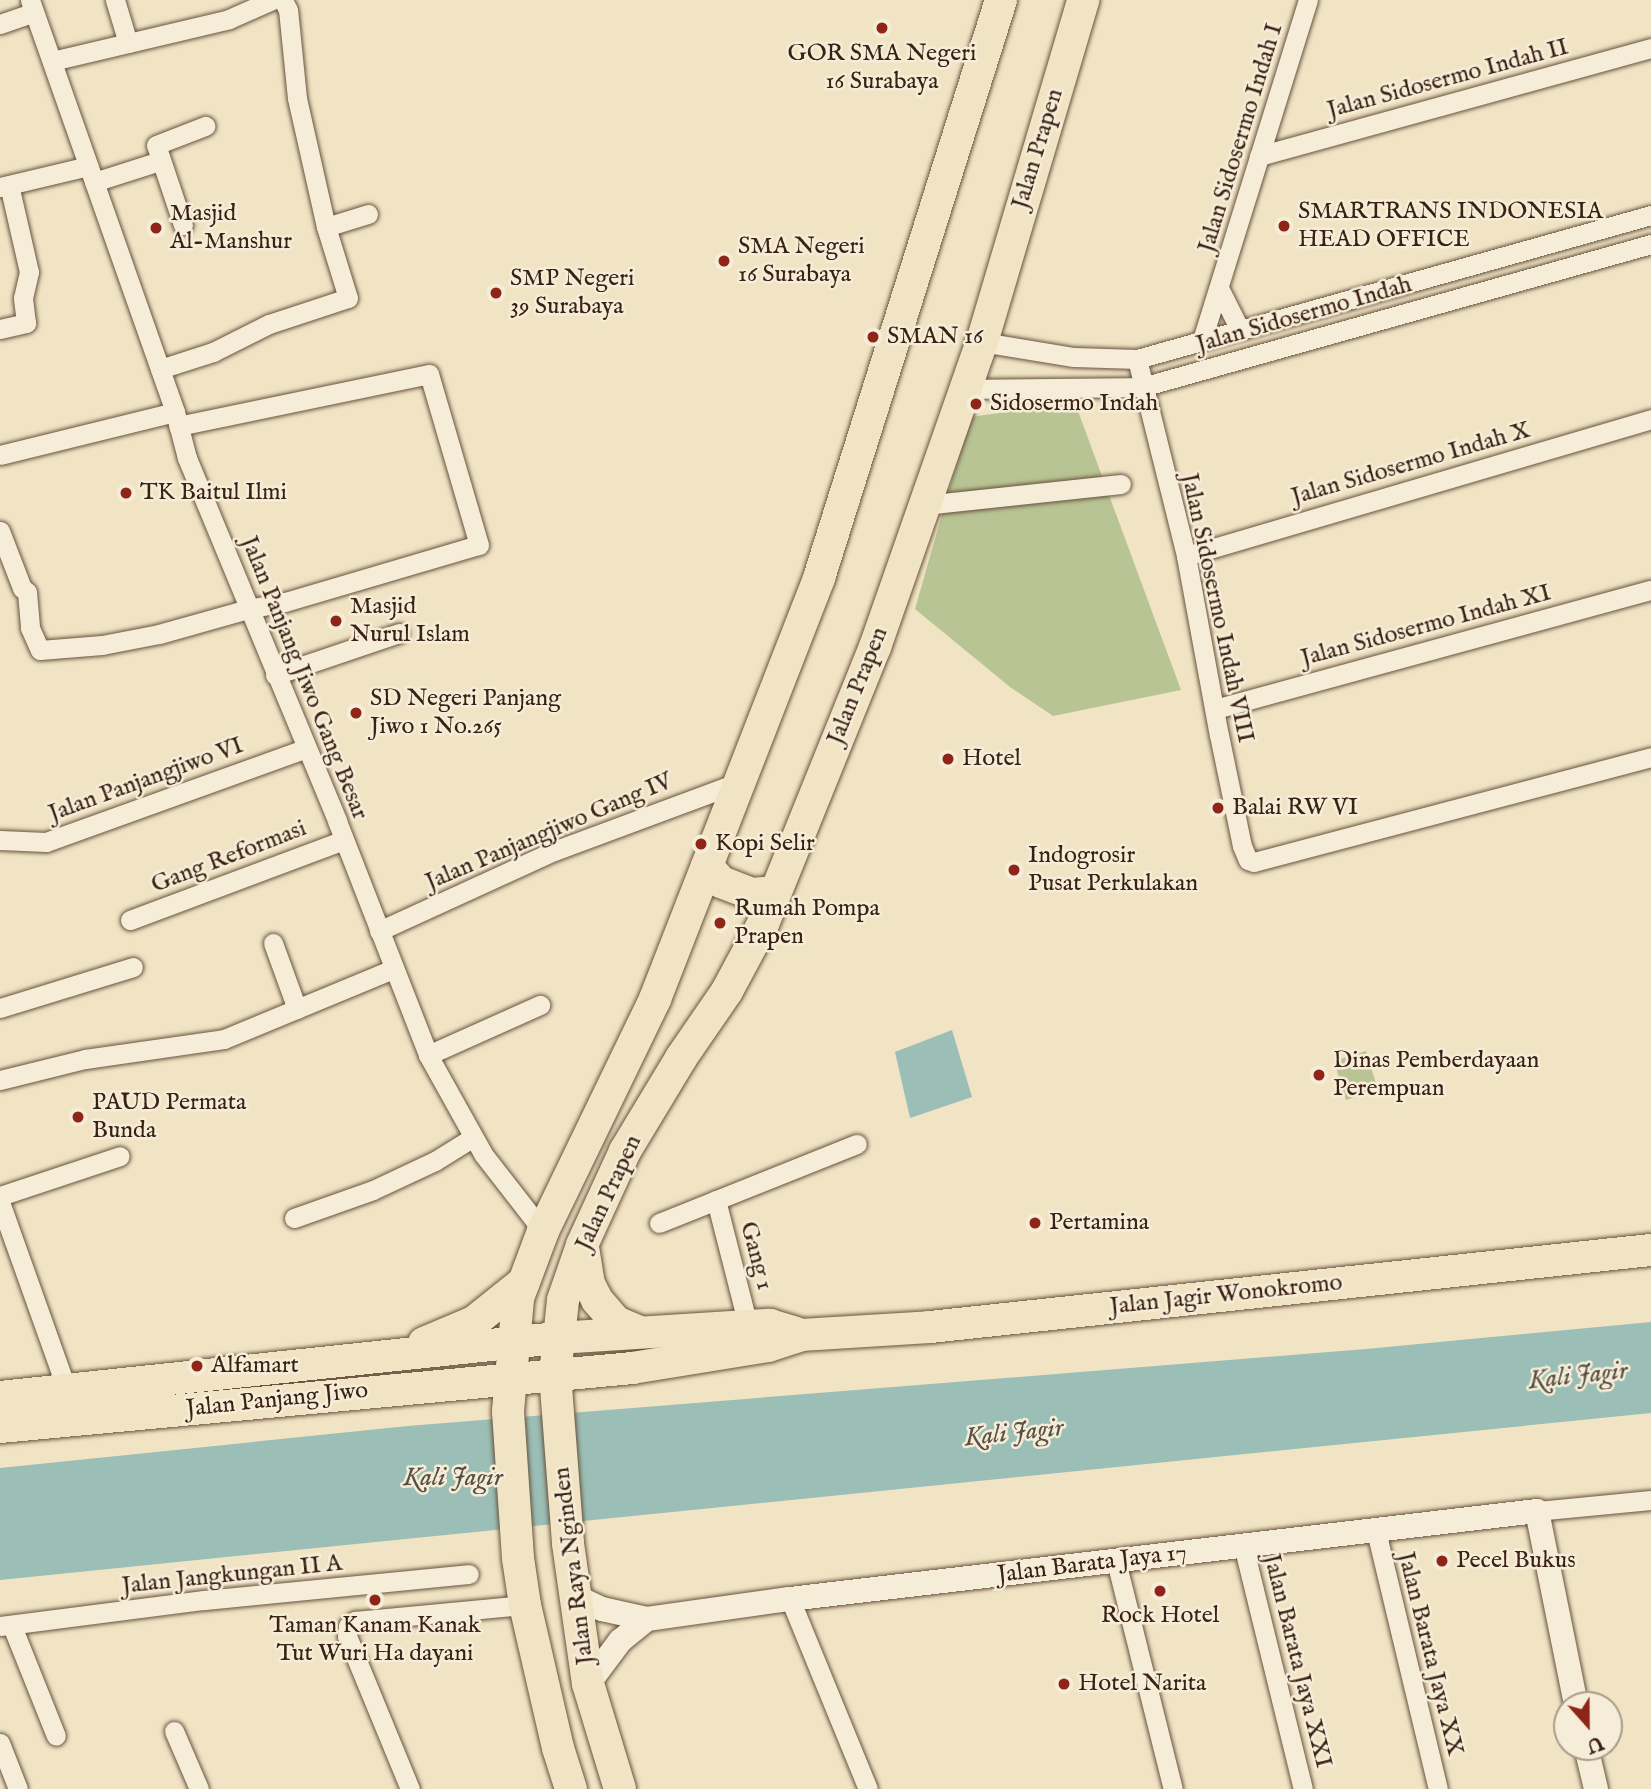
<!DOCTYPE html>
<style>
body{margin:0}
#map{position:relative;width:1651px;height:1789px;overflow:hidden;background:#f1e4c4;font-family:"IM FELL English",serif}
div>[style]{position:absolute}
.green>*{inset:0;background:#b9c494}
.water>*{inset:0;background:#9bbeb6}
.roads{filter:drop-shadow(0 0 2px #68523f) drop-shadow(0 0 2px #68523f)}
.minor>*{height:19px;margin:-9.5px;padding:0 9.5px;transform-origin:9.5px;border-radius:9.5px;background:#f6edd9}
.tertiary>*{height:24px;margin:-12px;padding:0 12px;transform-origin:12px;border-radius:12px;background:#f6edd9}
.primary>*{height:32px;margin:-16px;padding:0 16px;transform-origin:16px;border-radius:16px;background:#f1e4c4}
.dots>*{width:19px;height:19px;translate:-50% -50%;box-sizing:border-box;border:4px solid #f6edd9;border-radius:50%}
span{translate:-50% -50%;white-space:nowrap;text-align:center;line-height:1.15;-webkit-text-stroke:5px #f6edd9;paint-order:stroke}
.poi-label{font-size:24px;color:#3b2113}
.left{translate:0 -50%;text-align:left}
.street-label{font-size:24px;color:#3b2113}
.water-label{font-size:26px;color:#585044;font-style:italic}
.north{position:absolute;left:1553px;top:1691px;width:70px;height:70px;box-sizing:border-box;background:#f6edd9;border:2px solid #ab9b8a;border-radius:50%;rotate:159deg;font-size:19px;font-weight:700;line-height:28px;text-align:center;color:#3b2113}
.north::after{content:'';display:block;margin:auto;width:24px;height:32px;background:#8f2418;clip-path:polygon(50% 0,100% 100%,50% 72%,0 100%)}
</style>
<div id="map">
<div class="green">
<div style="clip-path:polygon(1075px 403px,1181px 690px,1053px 716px,1010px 687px,915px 609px,970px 417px)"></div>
<div style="clip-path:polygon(1366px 1051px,1378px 1090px,1346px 1100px,1334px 1061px)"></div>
</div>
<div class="water">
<div style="clip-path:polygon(952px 1030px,972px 1097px,910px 1118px,895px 1052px)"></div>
<div style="clip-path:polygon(1651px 1322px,1651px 1413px,0 1580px,0 1468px,408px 1426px,1366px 1349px)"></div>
</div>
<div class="roads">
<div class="minor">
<div style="left:30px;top:0;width:437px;rotate:70.6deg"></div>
<div style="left:175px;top:412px;width:48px;rotate:75.4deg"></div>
<div style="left:187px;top:458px;width:393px;rotate:67.5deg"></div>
<div style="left:337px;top:821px;width:251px;rotate:68.7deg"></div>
<div style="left:428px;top:1055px;width:113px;rotate:60.9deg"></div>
<div style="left:483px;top:1154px;width:98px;rotate:52.1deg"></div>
<div style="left:115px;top:0;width:45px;rotate:73.2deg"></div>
<div style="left:0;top:24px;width:36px;rotate:-19deg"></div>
<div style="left:52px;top:61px;width:182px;rotate:-13.3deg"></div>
<div style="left:229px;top:19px;width:47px;rotate:-23.8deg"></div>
<div style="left:1259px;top:156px;width:407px;rotate:-15.4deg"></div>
<div style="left:94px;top:182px;width:69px;rotate:-17.7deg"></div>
<div style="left:0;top:187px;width:91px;rotate:-13.3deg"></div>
<div style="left:183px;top:225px;width:84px;rotate:-108.6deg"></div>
<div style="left:156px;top:145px;width:53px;rotate:-21.2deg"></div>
<div style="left:326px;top:227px;width:44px;rotate:-17.2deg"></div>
<div style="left:1220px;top:290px;width:45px;rotate:63.4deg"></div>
<div style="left:0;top:329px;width:27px;rotate:-13deg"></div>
<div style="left:26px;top:323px;width:25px;rotate:-97deg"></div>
<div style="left:23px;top:298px;width:27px;rotate:-77deg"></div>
<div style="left:29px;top:272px;width:89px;rotate:-102.9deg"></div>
<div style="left:1202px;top:340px;width:356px;rotate:-72.7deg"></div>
<div style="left:982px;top:342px;width:93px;rotate:9.3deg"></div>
<div style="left:1074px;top:357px;width:63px;rotate:1.8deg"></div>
<div style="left:1137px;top:359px;width:534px;rotate:-15.65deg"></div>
<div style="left:1137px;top:359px;width:203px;rotate:76deg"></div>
<div style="left:1186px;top:556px;width:182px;rotate:79.6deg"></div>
<div style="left:1219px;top:735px;width:113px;rotate:78.3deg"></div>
<div style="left:1242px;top:846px;width:15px;rotate:67deg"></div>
<div style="left:1248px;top:860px;width:6px;rotate:18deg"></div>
<div style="left:1254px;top:862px;width:411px;rotate:-14.8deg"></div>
<div style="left:160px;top:369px;width:56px;rotate:-17.8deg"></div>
<div style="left:213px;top:352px;width:63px;rotate:-26.6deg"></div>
<div style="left:269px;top:324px;width:83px;rotate:-18.2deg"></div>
<div style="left:348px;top:298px;width:74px;rotate:-107.2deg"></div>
<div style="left:326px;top:227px;width:132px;rotate:-102.7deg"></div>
<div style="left:297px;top:98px;width:88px;rotate:-95.8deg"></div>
<div style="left:288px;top:10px;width:11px;rotate:-117deg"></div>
<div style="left:965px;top:389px;width:177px;rotate:-0.6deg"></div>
<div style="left:1142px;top:387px;width:529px;rotate:-15.69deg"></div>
<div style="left:0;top:455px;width:180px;rotate:-13.8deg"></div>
<div style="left:924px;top:505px;width:198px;rotate:-6.1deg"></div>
<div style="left:0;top:531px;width:61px;rotate:68.9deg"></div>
<div style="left:22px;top:588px;width:6px;rotate:39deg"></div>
<div style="left:27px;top:592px;width:36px;rotate:85deg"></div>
<div style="left:30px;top:628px;width:24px;rotate:66deg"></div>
<div style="left:40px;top:650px;width:62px;rotate:-4.6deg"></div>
<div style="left:102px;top:645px;width:58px;rotate:-10.9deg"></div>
<div style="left:159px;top:634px;width:92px;rotate:-15.7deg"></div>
<div style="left:248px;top:609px;width:38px;rotate:-11deg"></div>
<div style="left:285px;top:602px;width:202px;rotate:-16.4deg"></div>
<div style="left:479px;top:545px;width:178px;rotate:-106.3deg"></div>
<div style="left:429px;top:374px;width:256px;rotate:168.3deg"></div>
<div style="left:1186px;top:556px;width:485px;rotate:-16.4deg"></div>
<div style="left:275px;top:675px;width:131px;rotate:-18.7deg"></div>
<div style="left:1215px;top:709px;width:452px;rotate:-15.3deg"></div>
<div style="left:0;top:840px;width:46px;rotate:2.5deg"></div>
<div style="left:46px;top:842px;width:277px;rotate:-19.8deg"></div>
<div style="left:130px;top:920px;width:228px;rotate:-20.5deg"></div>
<div style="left:379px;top:931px;width:192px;rotate:-24.6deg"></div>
<div style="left:554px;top:851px;width:198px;rotate:-20.4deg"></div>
<div style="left:273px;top:943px;width:70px;rotate:70deg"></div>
<div style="left:0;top:1008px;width:139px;rotate:-17.1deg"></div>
<div style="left:428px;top:1055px;width:123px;rotate:-24.1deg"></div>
<div style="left:0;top:1080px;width:88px;rotate:-13.9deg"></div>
<div style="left:85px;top:1059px;width:140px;rotate:-8.2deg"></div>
<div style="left:224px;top:1039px;width:183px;rotate:-22.5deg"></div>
<div style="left:0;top:1196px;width:126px;rotate:-18.4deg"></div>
<div style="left:716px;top:1200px;width:130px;rotate:75.7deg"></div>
<div style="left:0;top:1202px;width:200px;rotate:70.4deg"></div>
<div style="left:294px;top:1218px;width:84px;rotate:-19.5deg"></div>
<div style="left:373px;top:1190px;width:68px;rotate:-25.1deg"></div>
<div style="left:435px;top:1161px;width:44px;rotate:-31.9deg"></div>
<div style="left:659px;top:1223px;width:213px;rotate:-21.8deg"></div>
<div style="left:1537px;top:1511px;width:115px;rotate:-5.5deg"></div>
<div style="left:1376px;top:1531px;width:265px;rotate:76.5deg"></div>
<div style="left:1243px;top:1545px;width:251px;rotate:76.2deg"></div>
<div style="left:1116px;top:1561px;width:235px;rotate:76deg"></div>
<div style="left:790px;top:1599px;width:205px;rotate:67.7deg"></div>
<div style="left:0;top:1626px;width:206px;rotate:-7.3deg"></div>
<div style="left:204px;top:1600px;width:266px;rotate:-5.6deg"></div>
<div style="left:12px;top:1626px;width:118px;rotate:68.2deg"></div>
<div style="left:174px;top:1731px;width:63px;rotate:66.7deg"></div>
<div style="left:0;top:1743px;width:49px;rotate:68.6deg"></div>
<div style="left:410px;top:1789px;width:165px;rotate:-112.4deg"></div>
<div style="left:347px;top:1636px;width:10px;rotate:-84deg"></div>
<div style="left:348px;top:1626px;width:9px;rotate:-36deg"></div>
<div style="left:355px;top:1621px;width:171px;rotate:-5.4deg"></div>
</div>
<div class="tertiary">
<div style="left:574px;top:1596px;width:31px;rotate:25deg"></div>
<div style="left:602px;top:1609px;width:46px;rotate:12.5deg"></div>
<div style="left:647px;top:1619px;width:144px;rotate:-8deg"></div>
<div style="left:790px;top:1599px;width:752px;rotate:-6.72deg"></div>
<div style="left:1537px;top:1511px;width:198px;rotate:78.6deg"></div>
<div style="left:588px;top:1684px;width:54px;rotate:-53.3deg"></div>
<div style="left:620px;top:1641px;width:35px;rotate:-39deg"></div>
<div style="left:1586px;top:1747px;width:43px;rotate:76.6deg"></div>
</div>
<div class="primary">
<div style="left:707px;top:866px;width:21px;rotate:49deg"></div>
<div style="left:721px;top:882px;width:33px;rotate:21deg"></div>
<div style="left:752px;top:894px;width:21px;rotate:-5deg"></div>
<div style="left:583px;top:1247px;width:37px;rotate:81deg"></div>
<div style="left:589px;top:1284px;width:18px;rotate:63deg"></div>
<div style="left:597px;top:1300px;width:29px;rotate:49deg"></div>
<div style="left:616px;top:1322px;width:25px;rotate:23deg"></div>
<div style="left:424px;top:1343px;width:54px;rotate:-22.8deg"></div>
<div style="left:474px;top:1322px;width:64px;rotate:-38.7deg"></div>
<div style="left:0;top:1397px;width:560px;rotate:-6.05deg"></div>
<div style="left:557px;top:1338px;width:191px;rotate:-3.6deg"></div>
<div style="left:748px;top:1326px;width:22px;rotate:-3deg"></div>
<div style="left:770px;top:1325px;width:27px;rotate:17deg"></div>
<div style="left:0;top:1427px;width:635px;rotate:-5.33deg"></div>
<div style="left:632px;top:1368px;width:138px;rotate:-9.2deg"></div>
<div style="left:768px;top:1346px;width:35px;rotate:-18deg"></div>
<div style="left:801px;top:1335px;width:129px;rotate:-3.5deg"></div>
<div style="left:930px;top:1327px;width:725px;rotate:-6.1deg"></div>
<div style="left:571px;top:1789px;width:43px;rotate:-107.6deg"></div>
<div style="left:558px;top:1748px;width:147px;rotate:-103deg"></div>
<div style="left:525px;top:1605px;width:48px;rotate:-98.5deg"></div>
<div style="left:518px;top:1558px;width:147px;rotate:-93.9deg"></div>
<div style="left:508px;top:1411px;width:113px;rotate:-84.9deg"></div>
<div style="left:518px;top:1298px;width:72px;rotate:-69.5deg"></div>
<div style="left:543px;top:1231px;width:258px;rotate:-64.2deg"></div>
<div style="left:655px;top:999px;width:452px;rotate:-68.7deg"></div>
<div style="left:819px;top:578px;width:606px;rotate:-72.52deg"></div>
<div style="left:620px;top:1789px;width:110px;rotate:-106.9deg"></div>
<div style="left:588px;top:1684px;width:142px;rotate:-98.1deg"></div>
<div style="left:568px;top:1543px;width:169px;rotate:-94.4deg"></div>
<div style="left:555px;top:1375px;width:75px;rotate:-83.9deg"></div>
<div style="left:563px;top:1300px;width:58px;rotate:-70.9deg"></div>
<div style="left:582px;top:1245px;width:103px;rotate:-65.4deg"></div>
<div style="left:625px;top:1151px;width:109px;rotate:-58.9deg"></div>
<div style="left:681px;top:1058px;width:81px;rotate:-55.5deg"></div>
<div style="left:727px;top:991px;width:76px;rotate:-61.8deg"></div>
<div style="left:763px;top:924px;width:299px;rotate:-68deg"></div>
<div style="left:875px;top:647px;width:323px;rotate:-70.7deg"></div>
<div style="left:982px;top:342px;width:357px;rotate:-73.5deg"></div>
</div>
</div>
<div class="dots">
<div style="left:882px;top:28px;background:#8f2418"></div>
<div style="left:1284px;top:226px;background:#8f2418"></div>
<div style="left:156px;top:228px;background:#8f2418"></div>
<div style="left:724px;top:261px;background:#8f2418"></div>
<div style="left:496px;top:293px;background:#8f2418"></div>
<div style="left:873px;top:337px;background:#8f2418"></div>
<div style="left:976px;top:404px;background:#8f2418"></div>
<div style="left:126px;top:493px;background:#8f2418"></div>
<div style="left:336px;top:621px;background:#8f2418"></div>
<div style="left:356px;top:713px;background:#8f2418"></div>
<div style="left:948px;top:759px;background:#8f2418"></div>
<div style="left:1218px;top:808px;background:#8f2418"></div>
<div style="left:701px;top:844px;background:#8f2418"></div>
<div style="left:1014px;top:870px;background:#8f2418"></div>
<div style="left:720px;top:923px;background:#8f2418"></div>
<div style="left:1319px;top:1075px;background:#8f2418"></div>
<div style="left:78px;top:1117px;background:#8f2418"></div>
<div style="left:1035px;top:1223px;background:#8f2418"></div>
<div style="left:197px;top:1366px;background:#8f2418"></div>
<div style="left:1442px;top:1561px;background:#8f2418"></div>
<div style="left:1160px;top:1591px;background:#8f2418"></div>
<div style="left:375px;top:1600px;background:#8f2418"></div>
<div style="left:1064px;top:1684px;background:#8f2418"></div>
</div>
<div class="poi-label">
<span style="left:882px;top:68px">GOR SMA Negeri<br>16 Surabaya</span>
<span class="left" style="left:1298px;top:226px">SMARTRANS INDONESIA<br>HEAD OFFICE</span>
<span class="left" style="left:170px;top:228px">Masjid<br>Al-Manshur</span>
<span class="left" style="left:738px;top:261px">SMA Negeri<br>16 Surabaya</span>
<span class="left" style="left:510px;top:293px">SMP Negeri<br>39 Surabaya</span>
<span class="left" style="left:887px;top:337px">SMAN 16</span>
<span class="left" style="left:990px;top:404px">Sidosermo Indah</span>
<span class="left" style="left:140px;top:493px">TK Baitul Ilmi</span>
<span class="left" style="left:350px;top:621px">Masjid<br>Nurul Islam</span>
<span class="left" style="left:370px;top:713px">SD Negeri Panjang<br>Jiwo 1 No.265</span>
<span class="left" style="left:962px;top:759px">Hotel</span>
<span class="left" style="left:1232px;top:808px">Balai RW VI</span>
<span class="left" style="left:715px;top:844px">Kopi Selir</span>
<span class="left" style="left:1028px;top:870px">Indogrosir<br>Pusat Perkulakan</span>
<span class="left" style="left:734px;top:923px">Rumah Pompa<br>Prapen</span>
<span class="left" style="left:1333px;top:1075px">Dinas Pemberdayaan<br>Perempuan</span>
<span class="left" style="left:92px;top:1117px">PAUD Permata<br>Bunda</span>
<span class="left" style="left:1049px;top:1223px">Pertamina</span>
<span class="left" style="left:211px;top:1366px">Alfamart</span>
<span class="left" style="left:1456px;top:1561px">Pecel Bukus</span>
<span style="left:1160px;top:1616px">Rock Hotel</span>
<span style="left:375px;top:1640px">Taman Kanam Kanak<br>Tut Wuri Ha dayani</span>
<span class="left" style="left:1078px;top:1684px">Hotel Narita</span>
</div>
<div class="street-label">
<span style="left:1448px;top:79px;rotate:-15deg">Jalan Sidosermo Indah II</span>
<span style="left:1241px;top:138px;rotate:-73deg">Jalan Sidosermo Indah I</span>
<span style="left:1038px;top:149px;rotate:-73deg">Jalan Prapen</span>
<span style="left:1304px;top:315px;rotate:-16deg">Jalan Sidosermo Indah</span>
<span style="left:1411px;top:464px;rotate:-16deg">Jalan Sidosermo Indah X</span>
<span style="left:1217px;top:608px;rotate:78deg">Jalan Sidosermo Indah VIII</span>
<span style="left:1426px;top:626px;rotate:-15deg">Jalan Sidosermo Indah XI</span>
<span style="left:304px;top:678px;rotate:68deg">Jalan Panjang Jiwo Gang Besar</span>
<span style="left:858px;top:686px;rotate:-68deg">Jalan Prapen</span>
<span style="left:146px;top:780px;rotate:-20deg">Jalan Panjangjiwo VI</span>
<span style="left:549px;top:832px;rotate:-23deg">Jalan Panjangjiwo Gang IV</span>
<span style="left:229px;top:857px;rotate:-21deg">Gang Reformasi</span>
<span style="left:609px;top:1193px;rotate:-65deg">Jalan Prapen</span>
<span style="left:756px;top:1256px;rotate:75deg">Gang 1</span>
<span style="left:1226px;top:1295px;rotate:-6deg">Jalan Jagir Wonokromo</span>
<span style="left:277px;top:1400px;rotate:-6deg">Jalan Panjang Jiwo</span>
<span style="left:1092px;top:1564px;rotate:-7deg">Jalan Barata Jaya 17</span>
<span style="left:574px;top:1566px;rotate:-97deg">Jalan Raya Nginden</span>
<span style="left:232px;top:1575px;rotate:-6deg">Jalan Jangkungan II A</span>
<span style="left:1430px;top:1654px;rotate:76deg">Jalan Barata Jaya XX</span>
<span style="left:1297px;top:1661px;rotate:76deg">Jalan Barata Jaya XXI</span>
</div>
<div class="water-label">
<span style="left:1578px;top:1376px;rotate:-6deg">Kali Jagir</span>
<span style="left:1014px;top:1433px;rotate:-6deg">Kali Jagir</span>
<span style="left:453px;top:1478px">Kali Jagir</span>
</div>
<div class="north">U</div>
</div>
